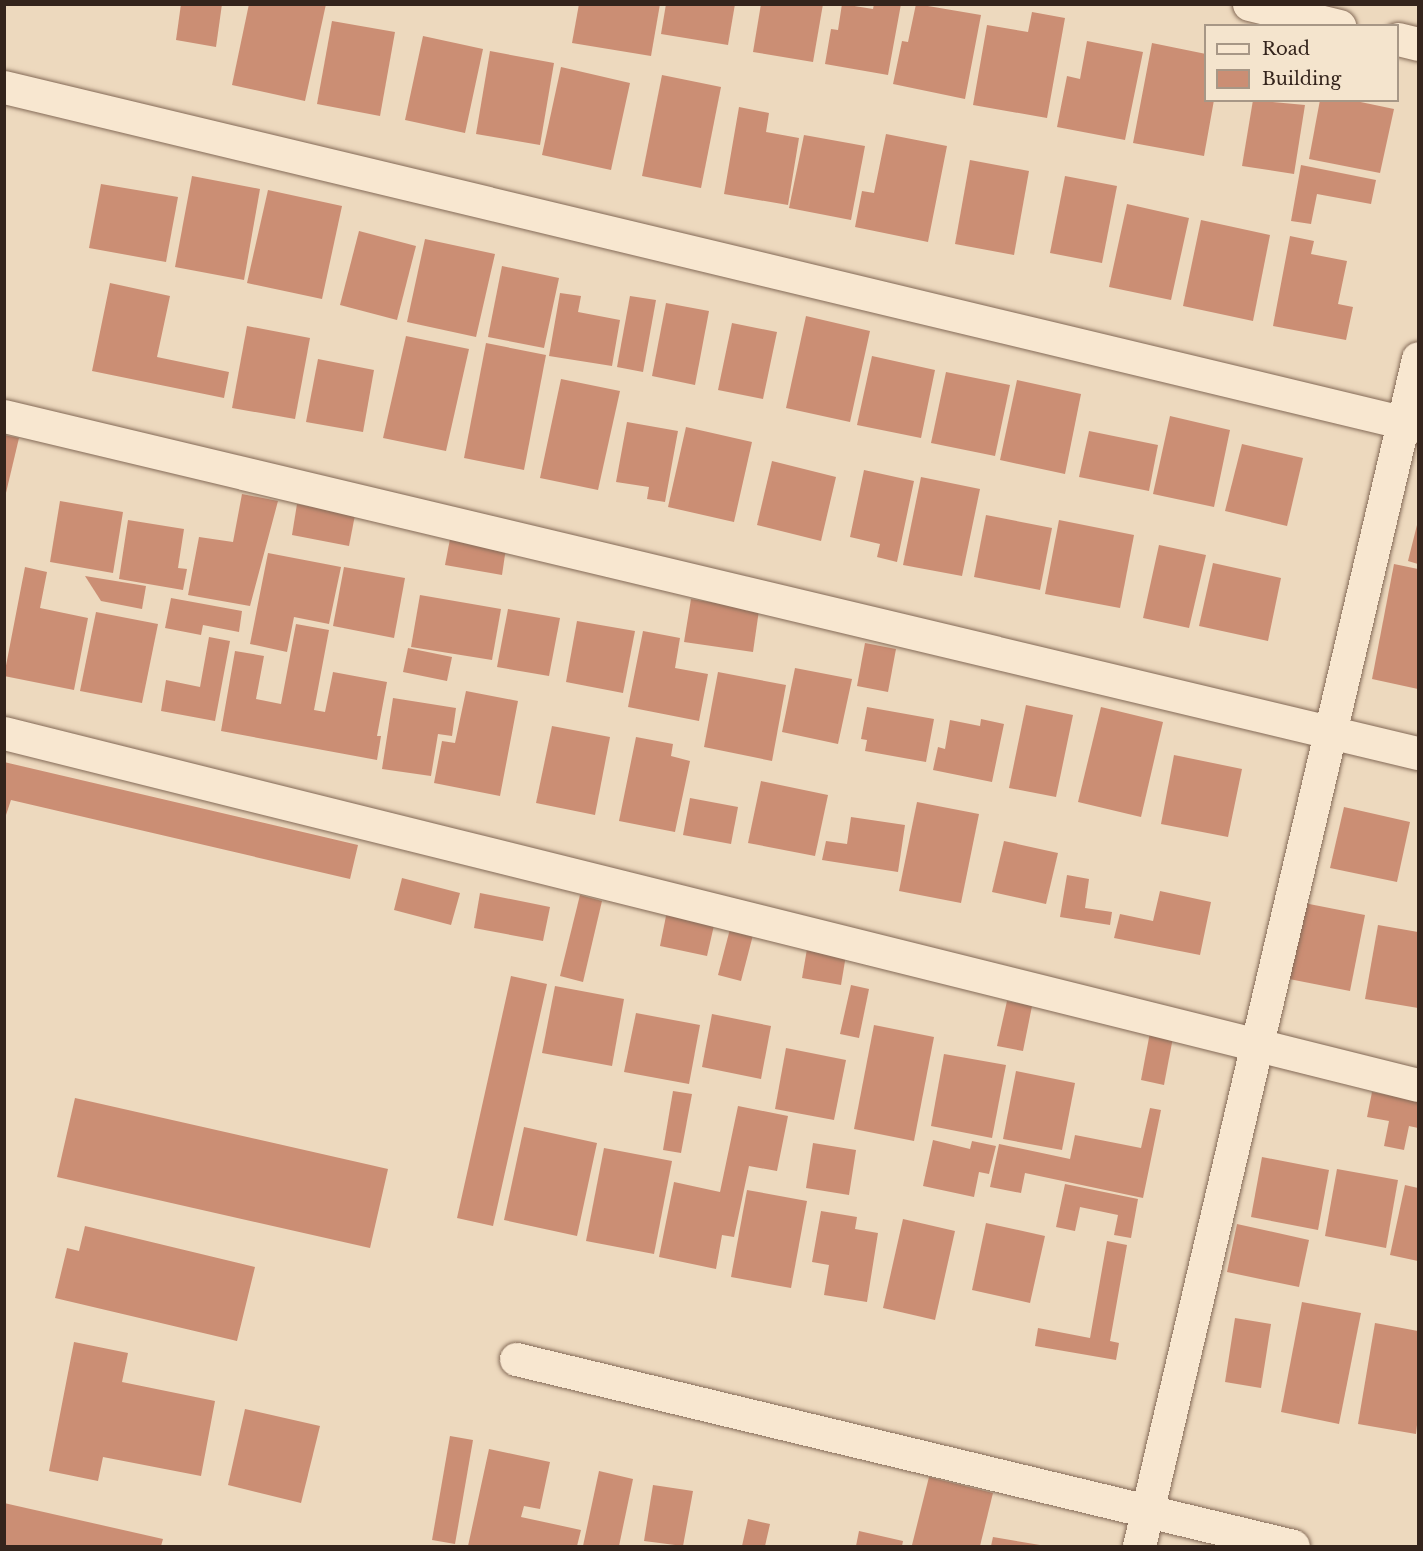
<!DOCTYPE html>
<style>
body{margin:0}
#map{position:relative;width:1423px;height:1551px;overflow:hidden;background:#edd9be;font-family:"Libre Baskerville",serif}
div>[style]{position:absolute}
.building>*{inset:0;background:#cb8e74}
.roads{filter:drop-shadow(0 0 2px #846a57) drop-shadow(0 0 2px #846a57)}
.street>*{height:33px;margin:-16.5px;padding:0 16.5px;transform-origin:16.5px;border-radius:16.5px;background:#f8e7d0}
span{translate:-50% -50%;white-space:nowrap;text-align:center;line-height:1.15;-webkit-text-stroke:4.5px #f4e4cd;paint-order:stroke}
.frame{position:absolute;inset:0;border:6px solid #34241c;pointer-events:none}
.legend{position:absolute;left:1204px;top:24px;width:195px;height:78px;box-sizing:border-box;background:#f4e4cd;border:2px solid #a79786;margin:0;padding:8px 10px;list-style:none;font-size:18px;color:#34241c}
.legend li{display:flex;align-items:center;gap:12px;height:30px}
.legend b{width:30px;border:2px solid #a79786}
</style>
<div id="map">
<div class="building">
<div style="clip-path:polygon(181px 4px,222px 4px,216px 47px,176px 40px)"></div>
<div style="clip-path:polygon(249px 4px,326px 4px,305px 101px,232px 85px)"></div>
<div style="clip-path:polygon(579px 4px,660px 4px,651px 56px,572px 43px)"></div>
<div style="clip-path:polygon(666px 4px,735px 4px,728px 45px,661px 34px)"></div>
<div style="clip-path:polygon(761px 4px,823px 4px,813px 62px,753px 52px)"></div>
<div style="clip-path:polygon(842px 4px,873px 9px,874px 4px,901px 4px,888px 75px,825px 64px,831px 29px,838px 30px)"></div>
<div style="clip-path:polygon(916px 4px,981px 15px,965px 99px,893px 84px,902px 41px,908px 42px)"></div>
<div style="clip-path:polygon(1032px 12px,1065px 18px,1047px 118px,973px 105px,987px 25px,1028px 32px)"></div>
<div style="clip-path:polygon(332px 21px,395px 32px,380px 116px,317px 104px)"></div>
<div style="clip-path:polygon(423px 36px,483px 49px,465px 133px,405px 120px)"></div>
<div style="clip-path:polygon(1087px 41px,1143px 52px,1125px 140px,1057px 127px,1067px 76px,1080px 79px)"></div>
<div style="clip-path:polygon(1152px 43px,1206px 54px,1206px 100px,1214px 100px,1204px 156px,1133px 143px)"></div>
<div style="clip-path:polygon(490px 51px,554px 63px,540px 145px,476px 134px)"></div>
<div style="clip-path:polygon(561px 67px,630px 83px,611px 170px,542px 155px)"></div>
<div style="clip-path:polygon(662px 75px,721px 87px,701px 188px,642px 176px)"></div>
<div style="clip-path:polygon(1253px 100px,1305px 105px,1294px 174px,1242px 166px)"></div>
<div style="clip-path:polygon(1320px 100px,1351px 100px,1394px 109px,1380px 173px,1309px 159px)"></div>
<div style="clip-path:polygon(739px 107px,769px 113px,766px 132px,799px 138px,788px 205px,724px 194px)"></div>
<div style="clip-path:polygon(886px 134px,947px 146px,928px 242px,855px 227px,862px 191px,874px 193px)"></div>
<div style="clip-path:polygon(804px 135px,865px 146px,851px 220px,789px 208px)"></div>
<div style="clip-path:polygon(970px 160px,1029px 171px,1014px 255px,955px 244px)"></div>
<div style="clip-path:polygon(1301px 165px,1376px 180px,1371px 204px,1317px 194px,1311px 224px,1291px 221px)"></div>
<div style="clip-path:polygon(192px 176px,260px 189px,244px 280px,175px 267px)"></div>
<div style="clip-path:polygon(1065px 176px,1117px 186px,1102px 263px,1050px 253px)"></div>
<div style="clip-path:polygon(101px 184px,178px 197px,166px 262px,89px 248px)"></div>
<div style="clip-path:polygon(268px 190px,342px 206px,322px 299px,247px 283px)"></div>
<div style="clip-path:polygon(1127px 204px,1189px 218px,1171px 300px,1109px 287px)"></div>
<div style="clip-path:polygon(1201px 220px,1270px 235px,1253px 321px,1183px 306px)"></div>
<div style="clip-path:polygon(359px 231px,416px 246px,397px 320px,340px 305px)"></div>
<div style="clip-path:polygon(1290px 236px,1314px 241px,1311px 254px,1347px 261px,1338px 304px,1353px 307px,1346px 340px,1273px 326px)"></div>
<div style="clip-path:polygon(425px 239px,495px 254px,476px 337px,407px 322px)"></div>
<div style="clip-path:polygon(502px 266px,559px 278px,544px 348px,488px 337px)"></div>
<div style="clip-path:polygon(110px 283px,170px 296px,157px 357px,229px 372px,224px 398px,92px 371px)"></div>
<div style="clip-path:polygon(560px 293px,581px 296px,578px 312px,620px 320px,612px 366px,549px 356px)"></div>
<div style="clip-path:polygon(630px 296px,656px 300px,643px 372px,617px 367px)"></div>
<div style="clip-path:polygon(666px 303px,709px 311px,695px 385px,652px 376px)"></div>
<div style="clip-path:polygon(806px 316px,870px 331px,850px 422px,786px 408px)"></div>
<div style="clip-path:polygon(732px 323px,777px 332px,763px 399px,718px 390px)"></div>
<div style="clip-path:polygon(247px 326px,310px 338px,295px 419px,232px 408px)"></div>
<div style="clip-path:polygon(406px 336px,469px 349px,446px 451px,383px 438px)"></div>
<div style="clip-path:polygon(486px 343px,546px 355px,524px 470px,464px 458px)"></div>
<div style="clip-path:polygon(872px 356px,935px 370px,921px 438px,857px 425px)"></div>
<div style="clip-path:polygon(318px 359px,374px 370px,363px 432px,306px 422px)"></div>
<div style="clip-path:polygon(946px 372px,1010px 385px,995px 456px,931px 443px)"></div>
<div style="clip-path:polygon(561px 379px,620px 391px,598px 490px,540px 478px)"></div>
<div style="clip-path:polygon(1017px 380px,1081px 394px,1065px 474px,1000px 460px)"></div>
<div style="clip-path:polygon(1170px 416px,1230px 430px,1214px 507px,1153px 494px)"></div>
<div style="clip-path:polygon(627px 422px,678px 431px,665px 502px,647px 499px,649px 487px,616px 482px)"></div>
<div style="clip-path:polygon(686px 427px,752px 442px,734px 522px,668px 507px)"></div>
<div style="clip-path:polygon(1089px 431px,1158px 445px,1149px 491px,1079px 477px)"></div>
<div style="clip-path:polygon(4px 435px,19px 438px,5px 497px,4px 496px)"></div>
<div style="clip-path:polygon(1242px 444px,1303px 458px,1287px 526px,1225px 511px)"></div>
<div style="clip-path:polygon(772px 461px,836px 477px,821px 541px,757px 525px)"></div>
<div style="clip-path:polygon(864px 470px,914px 481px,897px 562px,877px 557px,880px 544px,850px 537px)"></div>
<div style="clip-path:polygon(921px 477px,980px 489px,962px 576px,903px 565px)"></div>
<div style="clip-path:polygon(242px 494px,278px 501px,250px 606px,188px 595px,199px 537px,233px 542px)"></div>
<div style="clip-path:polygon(60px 501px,123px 512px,113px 573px,50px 562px)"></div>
<div style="clip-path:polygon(297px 504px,355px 515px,349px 546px,292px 535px)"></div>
<div style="clip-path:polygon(986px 515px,1052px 528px,1040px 590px,974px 577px)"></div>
<div style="clip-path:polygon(128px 520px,184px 529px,178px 568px,187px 569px,183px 590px,119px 579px)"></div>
<div style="clip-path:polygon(1059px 520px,1134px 535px,1120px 608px,1045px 594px)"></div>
<div style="clip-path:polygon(1418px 521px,1418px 564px,1408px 561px)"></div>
<div style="clip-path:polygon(450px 539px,506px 548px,502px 575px,445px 565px)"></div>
<div style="clip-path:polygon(1159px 545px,1206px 555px,1189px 628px,1143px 618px)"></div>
<div style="clip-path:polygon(268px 553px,341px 567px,329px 624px,294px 617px,287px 652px,250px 644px)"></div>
<div style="clip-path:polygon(1213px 563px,1281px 578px,1268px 641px,1199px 626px)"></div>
<div style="clip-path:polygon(1394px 564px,1418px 569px,1418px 689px,1372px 679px)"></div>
<div style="clip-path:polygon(25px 567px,47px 572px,40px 608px,88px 618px,74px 690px,4px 676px)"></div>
<div style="clip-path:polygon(344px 567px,405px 578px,394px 638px,333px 626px)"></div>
<div style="clip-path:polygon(85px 576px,146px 586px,142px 609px,101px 601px)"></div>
<div style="clip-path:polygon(420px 595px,501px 609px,492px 660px,411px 647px)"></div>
<div style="clip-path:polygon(171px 598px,242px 611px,239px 632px,203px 625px,201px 635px,165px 628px)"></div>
<div style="clip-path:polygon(691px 599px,759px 610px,753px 652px,684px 642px)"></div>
<div style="clip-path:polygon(508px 609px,560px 618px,549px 676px,497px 667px)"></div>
<div style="clip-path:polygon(96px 612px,158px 624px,142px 703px,80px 691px)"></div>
<div style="clip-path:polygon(577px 621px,635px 631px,623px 693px,566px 682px)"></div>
<div style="clip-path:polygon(296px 624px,329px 630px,314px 710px,325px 712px,333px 672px,387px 682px,377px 736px,381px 736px,377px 760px,221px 731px,235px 651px,264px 656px,256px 699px,281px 704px)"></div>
<div style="clip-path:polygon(643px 631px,680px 638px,675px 668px,708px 674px,699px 721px,628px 707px)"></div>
<div style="clip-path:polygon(209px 637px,230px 641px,215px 721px,161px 711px,166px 680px,200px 687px)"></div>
<div style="clip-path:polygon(865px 643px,896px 649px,888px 692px,857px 686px)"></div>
<div style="clip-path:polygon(408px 648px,452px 657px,447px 681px,403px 672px)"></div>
<div style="clip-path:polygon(795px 668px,852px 679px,838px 744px,782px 732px)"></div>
<div style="clip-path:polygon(718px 672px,786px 685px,772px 761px,704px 747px)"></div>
<div style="clip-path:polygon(466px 691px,518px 701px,500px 796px,434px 783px,442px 741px,455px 743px)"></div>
<div style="clip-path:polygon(393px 698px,456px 708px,452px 736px,438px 734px,431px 776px,382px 769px)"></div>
<div style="clip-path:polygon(1026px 705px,1073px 715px,1056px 797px,1009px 788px)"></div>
<div style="clip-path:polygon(867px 707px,934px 719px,926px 762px,865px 751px,867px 740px,861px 739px)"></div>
<div style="clip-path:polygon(1101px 707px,1163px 722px,1141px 817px,1078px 802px)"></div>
<div style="clip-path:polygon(981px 719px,1004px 724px,992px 782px,933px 770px,938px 747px,945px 749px,950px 720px,980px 726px)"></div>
<div style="clip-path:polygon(552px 726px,610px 737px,595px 815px,536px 803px)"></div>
<div style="clip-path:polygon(636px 737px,673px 744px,671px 756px,690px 761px,675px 832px,619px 821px)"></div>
<div style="clip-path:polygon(1174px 755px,1242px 769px,1228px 837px,1161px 824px)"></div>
<div style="clip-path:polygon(4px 762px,358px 845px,350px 879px,11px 800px,4px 821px)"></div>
<div style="clip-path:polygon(761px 781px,828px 795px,815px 856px,748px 843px)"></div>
<div style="clip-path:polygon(690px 798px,738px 807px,731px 844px,683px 835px)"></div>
<div style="clip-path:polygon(917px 802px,979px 814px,961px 903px,899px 891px)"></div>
<div style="clip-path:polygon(1344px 807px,1410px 822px,1397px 882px,1330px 868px)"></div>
<div style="clip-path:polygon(851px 817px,905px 825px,898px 872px,822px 860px,826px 841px,847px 844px)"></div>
<div style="clip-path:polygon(1004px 841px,1058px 853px,1046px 904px,992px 892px)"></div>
<div style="clip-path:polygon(1067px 875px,1089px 879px,1085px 908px,1112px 912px,1110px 925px,1060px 917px)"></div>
<div style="clip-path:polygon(402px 878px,460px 893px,451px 925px,394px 910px)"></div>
<div style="clip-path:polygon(1160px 891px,1211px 902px,1200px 955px,1114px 938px,1120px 914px,1153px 921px)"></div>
<div style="clip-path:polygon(480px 893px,550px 907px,543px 941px,474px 928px)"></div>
<div style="clip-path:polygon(580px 895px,602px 901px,583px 982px,560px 976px)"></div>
<div style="clip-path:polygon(1299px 902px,1365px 915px,1350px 991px,1284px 978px)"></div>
<div style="clip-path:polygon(667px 911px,715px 921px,707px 956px,660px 946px)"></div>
<div style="clip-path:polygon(1378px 925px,1418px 932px,1418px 1008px,1365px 999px)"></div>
<div style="clip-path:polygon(730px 929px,753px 935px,741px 981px,718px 975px)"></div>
<div style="clip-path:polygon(807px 949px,846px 955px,841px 985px,802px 978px)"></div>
<div style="clip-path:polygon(511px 976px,547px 984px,493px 1226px,457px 1218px)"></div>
<div style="clip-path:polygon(851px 985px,869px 989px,859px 1038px,840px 1034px)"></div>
<div style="clip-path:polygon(555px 986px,624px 999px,612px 1066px,542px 1053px)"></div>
<div style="clip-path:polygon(1007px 1001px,1032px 1006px,1023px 1051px,997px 1046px)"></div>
<div style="clip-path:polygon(636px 1013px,700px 1025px,689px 1084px,624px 1072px)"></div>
<div style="clip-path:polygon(712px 1014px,771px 1026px,761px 1079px,702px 1067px)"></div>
<div style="clip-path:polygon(874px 1025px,934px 1037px,914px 1141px,854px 1129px)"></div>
<div style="clip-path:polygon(1151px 1027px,1174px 1032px,1164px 1085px,1141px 1080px)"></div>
<div style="clip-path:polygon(786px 1048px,846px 1060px,834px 1120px,775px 1109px)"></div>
<div style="clip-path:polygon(944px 1054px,1006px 1065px,992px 1138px,931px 1126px)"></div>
<div style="clip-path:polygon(1016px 1071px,1075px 1083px,1062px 1150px,1003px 1139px)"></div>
<div style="clip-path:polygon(673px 1091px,692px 1094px,681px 1153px,663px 1150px)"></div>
<div style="clip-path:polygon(1372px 1092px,1418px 1101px,1418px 1128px,1409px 1126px,1404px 1150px,1384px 1146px,1389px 1121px,1367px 1117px)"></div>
<div style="clip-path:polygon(75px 1098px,388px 1169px,370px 1248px,57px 1177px)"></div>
<div style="clip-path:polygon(738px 1106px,788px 1116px,777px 1171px,749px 1166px,734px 1237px,722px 1235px,716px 1269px,659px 1257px,674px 1182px,720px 1192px)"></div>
<div style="clip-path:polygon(1150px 1108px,1161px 1110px,1143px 1198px,1025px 1173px,1021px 1193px,990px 1187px,999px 1144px,1070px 1159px,1075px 1135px,1141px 1148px)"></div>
<div style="clip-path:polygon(524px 1127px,597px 1143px,577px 1236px,504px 1220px)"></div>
<div style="clip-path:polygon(933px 1140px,970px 1149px,972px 1141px,996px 1146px,989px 1174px,979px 1172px,974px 1197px,923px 1186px)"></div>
<div style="clip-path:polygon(813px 1143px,856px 1150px,849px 1195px,806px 1188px)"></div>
<div style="clip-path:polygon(604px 1148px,672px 1161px,654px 1254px,586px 1241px)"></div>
<div style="clip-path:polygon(1262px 1157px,1329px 1170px,1318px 1230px,1251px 1217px)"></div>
<div style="clip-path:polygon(1337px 1169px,1398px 1180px,1386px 1248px,1325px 1236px)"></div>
<div style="clip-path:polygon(1065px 1184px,1138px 1199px,1131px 1238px,1114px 1235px,1118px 1215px,1080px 1207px,1075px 1231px,1056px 1227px)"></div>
<div style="clip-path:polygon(1405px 1185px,1418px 1188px,1418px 1261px,1390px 1255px)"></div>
<div style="clip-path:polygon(747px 1190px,807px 1201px,791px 1288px,731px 1277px)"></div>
<div style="clip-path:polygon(821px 1211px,857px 1217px,855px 1229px,878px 1233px,867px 1302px,824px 1295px,829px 1265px,812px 1262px)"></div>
<div style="clip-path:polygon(903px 1219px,955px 1231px,935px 1320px,883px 1308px)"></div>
<div style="clip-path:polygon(986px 1223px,1045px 1236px,1030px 1303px,972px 1290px)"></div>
<div style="clip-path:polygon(1237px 1224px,1309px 1240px,1299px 1287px,1227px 1272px)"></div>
<div style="clip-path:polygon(85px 1226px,255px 1267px,237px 1341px,55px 1298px,67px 1248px,79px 1251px)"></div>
<div style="clip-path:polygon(1107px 1241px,1127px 1245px,1110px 1341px,1119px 1343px,1116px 1360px,1035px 1346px,1038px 1328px,1090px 1338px)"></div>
<div style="clip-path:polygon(1302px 1302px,1361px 1313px,1339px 1424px,1281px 1412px)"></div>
<div style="clip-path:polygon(1235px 1318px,1271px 1324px,1261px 1388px,1225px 1382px)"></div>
<div style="clip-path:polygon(1375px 1323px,1418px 1331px,1418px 1416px,1416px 1434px,1358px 1424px)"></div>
<div style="clip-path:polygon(74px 1342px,128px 1353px,122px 1382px,215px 1401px,201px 1476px,103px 1457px,98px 1481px,49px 1471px)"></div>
<div style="clip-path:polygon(245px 1409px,320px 1426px,301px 1503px,228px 1485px)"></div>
<div style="clip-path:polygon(450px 1436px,473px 1440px,455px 1544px,432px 1540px)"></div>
<div style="clip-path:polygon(489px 1449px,550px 1462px,540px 1509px,524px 1506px,521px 1517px,581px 1530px,577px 1546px,468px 1546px)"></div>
<div style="clip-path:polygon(599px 1471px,633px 1479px,619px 1546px,583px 1546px)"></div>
<div style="clip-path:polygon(929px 1477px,993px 1493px,980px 1546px,912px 1545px)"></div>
<div style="clip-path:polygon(653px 1485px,693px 1491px,683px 1546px,644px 1541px)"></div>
<div style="clip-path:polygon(4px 1503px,163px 1539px,161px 1546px,4px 1546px)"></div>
<div style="clip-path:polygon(748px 1519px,770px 1524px,765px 1546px,742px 1546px)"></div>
<div style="clip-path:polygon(859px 1531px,903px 1541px,902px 1546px,856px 1546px)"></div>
<div style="clip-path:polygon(993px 1537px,1040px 1545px,1040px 1546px,991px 1546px)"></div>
</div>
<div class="roads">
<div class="street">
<div style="left:1249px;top:4px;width:93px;rotate:13.7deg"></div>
<div style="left:1398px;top:39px;width:21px;rotate:14deg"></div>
<div style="left:4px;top:87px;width:1454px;rotate:13.48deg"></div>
<div style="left:4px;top:416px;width:1454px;rotate:13.41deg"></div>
<div style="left:4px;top:733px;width:1457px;rotate:13.98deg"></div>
<div style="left:516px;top:1359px;width:799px;rotate:13.53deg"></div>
<div style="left:1139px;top:1546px;width:1220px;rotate:-76.78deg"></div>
</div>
</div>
<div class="frame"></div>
<ul class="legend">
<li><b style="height:8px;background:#f8e7d0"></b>Road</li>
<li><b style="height:16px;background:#cb8e74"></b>Building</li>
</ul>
</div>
